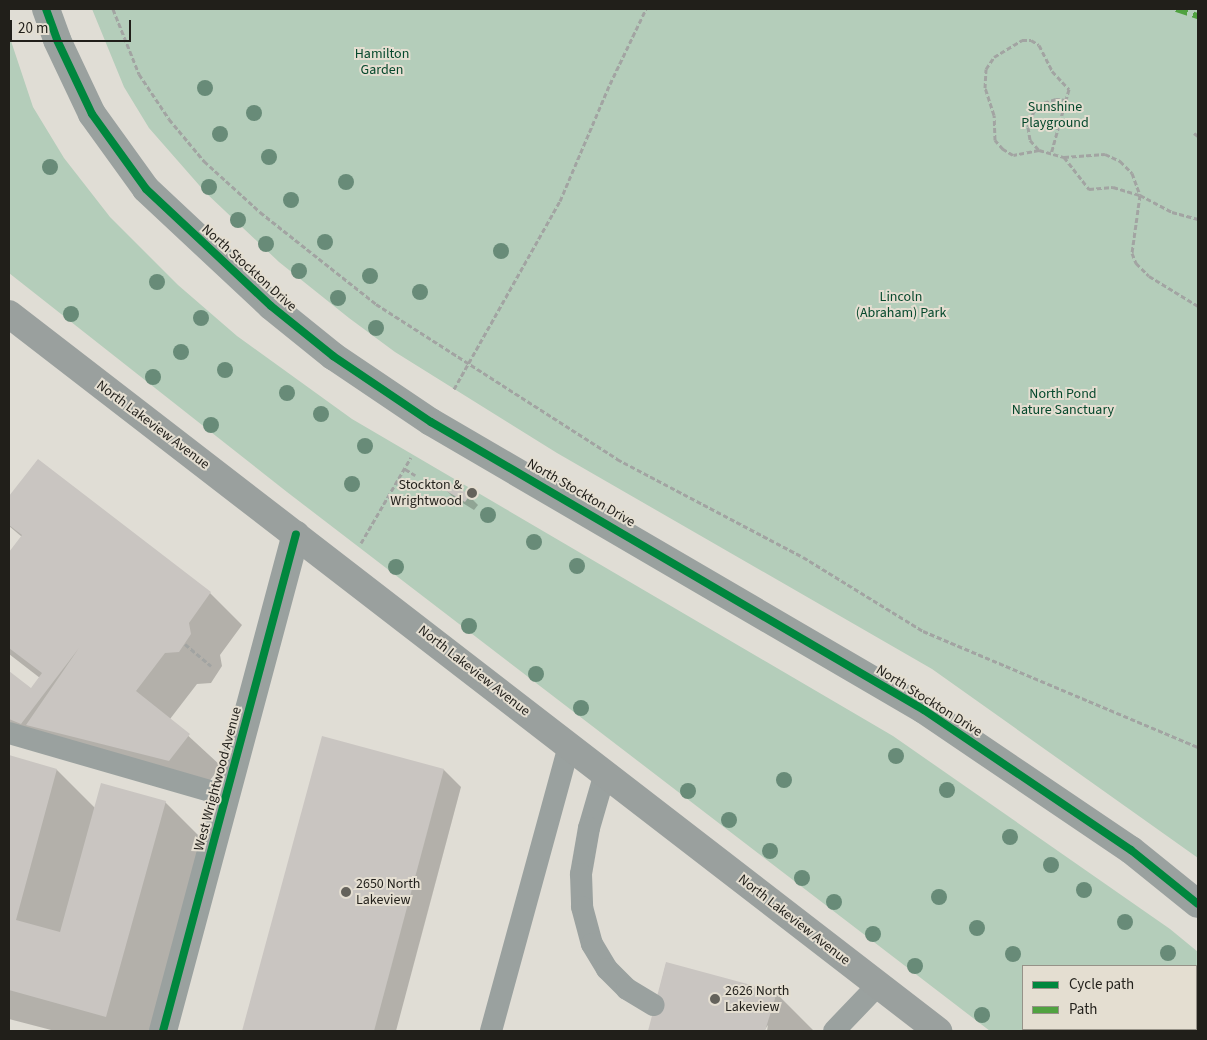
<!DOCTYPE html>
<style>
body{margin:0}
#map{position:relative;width:1207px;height:1040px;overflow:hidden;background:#e0ddd5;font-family:"Source Sans 3",sans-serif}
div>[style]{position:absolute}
.green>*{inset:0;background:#b4cdba}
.shadow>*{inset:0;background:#0003}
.building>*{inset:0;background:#c9c5c1}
.path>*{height:3px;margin-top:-1.5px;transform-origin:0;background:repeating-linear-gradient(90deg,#a2a4a2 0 5px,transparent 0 7.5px)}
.lane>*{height:22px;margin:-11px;padding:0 11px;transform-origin:11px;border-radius:11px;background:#9aa19f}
.street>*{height:28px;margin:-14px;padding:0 14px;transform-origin:14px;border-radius:14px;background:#9aa19f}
.secondary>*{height:28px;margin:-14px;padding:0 14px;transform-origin:14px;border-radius:14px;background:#9aa09e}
.quiet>*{height:6px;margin-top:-3px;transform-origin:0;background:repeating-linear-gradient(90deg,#50a240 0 12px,transparent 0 18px)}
.cycleway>*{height:8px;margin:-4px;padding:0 4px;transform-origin:4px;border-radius:4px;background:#00873e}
.trees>*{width:16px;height:16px;margin:-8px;border-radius:50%;background:#688b78}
.dots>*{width:14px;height:14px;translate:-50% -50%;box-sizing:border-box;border:2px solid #e4ded1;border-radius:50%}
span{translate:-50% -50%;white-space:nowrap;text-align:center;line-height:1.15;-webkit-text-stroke:4px #e4ded1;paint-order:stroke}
.park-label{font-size:14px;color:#05482c}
.street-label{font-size:14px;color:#211f1a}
.poi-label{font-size:14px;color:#211f1a}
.right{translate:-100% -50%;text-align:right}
.left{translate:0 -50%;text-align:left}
.frame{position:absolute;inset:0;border:10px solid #211f1a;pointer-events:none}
.legend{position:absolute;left:1022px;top:965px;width:175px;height:65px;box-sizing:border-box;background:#e4ded1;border:1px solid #969288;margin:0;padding:6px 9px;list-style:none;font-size:15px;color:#211f1a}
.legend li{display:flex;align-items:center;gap:10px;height:25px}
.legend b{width:25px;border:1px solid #969288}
.scale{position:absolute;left:10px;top:20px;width:121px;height:22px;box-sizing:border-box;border:2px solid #211f1a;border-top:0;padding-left:6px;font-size:15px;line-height:18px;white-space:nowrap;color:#211f1a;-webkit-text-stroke:4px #e4ded1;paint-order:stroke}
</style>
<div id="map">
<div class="green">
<div style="clip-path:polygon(92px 9px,1198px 9px,1198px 858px,932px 669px,557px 453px,395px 352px,349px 318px,279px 262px,206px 193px,149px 128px,124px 87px)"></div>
<div style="clip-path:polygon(evenodd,9px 35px,33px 107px,64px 158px,110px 217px,178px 285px,237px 336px,352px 419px,893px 736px,1170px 929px,1198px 952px,1198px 1031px,990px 1031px,287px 492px,9px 273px,9px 35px,1023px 966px,1196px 966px,1196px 1029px,1023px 1029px,1023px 966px)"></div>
</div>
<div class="shadow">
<div style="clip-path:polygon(38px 460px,210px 593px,242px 625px,220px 655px,222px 666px,211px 683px,197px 684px,170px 719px,221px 766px,201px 792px,9px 733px,9px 673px,31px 690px,40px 678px,9px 654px,9px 554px,22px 537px,9px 526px,9px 498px)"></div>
<div style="clip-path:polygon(447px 483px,469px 496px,478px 505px,474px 510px,453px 497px,444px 488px)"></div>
<div style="clip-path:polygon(323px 738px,444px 770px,461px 787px,396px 1031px,244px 1031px)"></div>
<div style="clip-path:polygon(9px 756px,57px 770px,95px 808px,165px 802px,205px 842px,153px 1031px,55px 1031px,9px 1019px)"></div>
<div style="clip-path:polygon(666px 964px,776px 993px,814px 1031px,767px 1031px,768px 1025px,764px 1031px,649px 1031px)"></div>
</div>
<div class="building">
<div style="clip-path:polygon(38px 459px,211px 592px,189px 623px,191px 634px,179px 652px,165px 653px,136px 691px,190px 734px,169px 761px,26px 725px,79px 648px,21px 724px,9px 719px,9px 671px,31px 688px,42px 673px,9px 648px,9px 552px,22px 535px,9px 525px,9px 496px)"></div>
<div style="clip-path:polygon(447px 481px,470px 495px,465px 502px,443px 489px)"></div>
<div style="clip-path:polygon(322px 736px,444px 769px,374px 1031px,242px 1031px)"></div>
<div style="clip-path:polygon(9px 755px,57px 769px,16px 920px,60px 932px,101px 783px,166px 801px,106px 1017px,9px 990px)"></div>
<div style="clip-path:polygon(666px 962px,777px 992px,765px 1031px,648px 1031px)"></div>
</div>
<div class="path">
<div style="left:113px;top:9px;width:70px;rotate:68.2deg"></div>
<div style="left:139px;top:74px;width:54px;rotate:56.3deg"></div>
<div style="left:169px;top:119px;width:55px;rotate:50.2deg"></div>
<div style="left:204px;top:161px;width:76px;rotate:42.3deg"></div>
<div style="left:260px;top:212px;width:148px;rotate:38.4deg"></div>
<div style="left:376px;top:304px;width:287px;rotate:32.7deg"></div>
<div style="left:617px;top:459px;width:210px;rotate:27.8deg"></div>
<div style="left:803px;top:557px;width:141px;rotate:31.7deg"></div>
<div style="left:923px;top:631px;width:298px;rotate:22.9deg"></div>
<div style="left:1067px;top:100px;width:11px;rotate:-175deg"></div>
<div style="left:1056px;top:99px;width:14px;rotate:163deg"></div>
<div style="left:1043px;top:103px;width:12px;rotate:138deg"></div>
<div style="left:1034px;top:111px;width:17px;rotate:111deg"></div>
<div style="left:1028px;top:127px;width:13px;rotate:81deg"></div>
<div style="left:1030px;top:140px;width:13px;rotate:48deg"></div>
<div style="left:1039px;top:150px;width:26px;rotate:16deg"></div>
<div style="left:1064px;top:157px;width:41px;rotate:-4.2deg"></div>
<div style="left:1105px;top:154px;width:17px;rotate:25deg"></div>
<div style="left:1120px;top:161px;width:17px;rotate:45deg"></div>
<div style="left:1132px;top:173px;width:23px;rotate:70deg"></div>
<div style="left:1140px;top:195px;width:59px;rotate:97.9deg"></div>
<div style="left:1132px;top:253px;width:11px;rotate:68deg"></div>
<div style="left:1136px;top:263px;width:18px;rotate:45deg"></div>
<div style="left:1149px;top:276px;width:57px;rotate:31.5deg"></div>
<div style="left:1194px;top:133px;width:5px;rotate:37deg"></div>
<div style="left:1039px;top:150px;width:26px;rotate:169deg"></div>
<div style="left:1013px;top:155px;width:12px;rotate:-149deg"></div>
<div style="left:1003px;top:149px;width:12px;rotate:-132deg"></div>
<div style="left:995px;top:140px;width:25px;rotate:-92deg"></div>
<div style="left:994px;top:115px;width:28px;rotate:-108deg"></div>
<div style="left:985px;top:88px;width:19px;rotate:-87deg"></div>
<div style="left:986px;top:69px;width:14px;rotate:-56deg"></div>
<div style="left:994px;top:57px;width:33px;rotate:-31deg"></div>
<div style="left:1022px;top:40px;width:9px"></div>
<div style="left:1031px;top:40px;width:9px;rotate:32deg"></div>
<div style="left:1039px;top:45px;width:29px;rotate:63deg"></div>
<div style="left:1052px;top:71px;width:25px;rotate:47deg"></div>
<div style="left:1069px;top:89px;width:67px;rotate:105.5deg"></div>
<div style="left:1064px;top:157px;width:41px;rotate:52deg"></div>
<div style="left:1089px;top:189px;width:24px;rotate:-5deg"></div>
<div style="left:1113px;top:187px;width:28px;rotate:17deg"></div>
<div style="left:1140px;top:195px;width:36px;rotate:28deg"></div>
<div style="left:1172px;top:212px;width:27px;rotate:15deg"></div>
<div style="left:454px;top:389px;width:216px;rotate:-60.6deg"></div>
<div style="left:560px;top:201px;width:127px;rotate:-66.9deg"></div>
<div style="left:610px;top:84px;width:83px;rotate:-64.4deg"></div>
<div style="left:405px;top:469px;width:12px;rotate:31deg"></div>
<div style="left:361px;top:543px;width:99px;rotate:-59.8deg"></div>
<div style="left:185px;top:644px;width:34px;rotate:40deg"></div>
</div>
<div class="lane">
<div style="left:9px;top:733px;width:227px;rotate:16.1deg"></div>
<div style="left:605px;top:773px;width:57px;rotate:106.2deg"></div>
<div style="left:589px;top:828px;width:47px;rotate:99.9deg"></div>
<div style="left:581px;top:874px;width:33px;rotate:88deg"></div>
<div style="left:582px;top:907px;width:38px;rotate:75deg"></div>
<div style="left:592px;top:944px;width:29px;rotate:59deg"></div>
<div style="left:607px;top:969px;width:28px;rotate:45deg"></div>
<div style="left:627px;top:989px;width:31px;rotate:31deg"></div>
<div style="left:491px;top:1031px;width:296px;rotate:-74.7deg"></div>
<div style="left:834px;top:1031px;width:64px;rotate:-46.3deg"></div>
</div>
<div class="street">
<div style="left:46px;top:9px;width:33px;rotate:70deg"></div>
<div style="left:57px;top:40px;width:82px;rotate:64.7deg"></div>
<div style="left:92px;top:114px;width:92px;rotate:54.2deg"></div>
<div style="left:146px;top:189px;width:171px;rotate:43.1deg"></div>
<div style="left:271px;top:306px;width:80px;rotate:38.9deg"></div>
<div style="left:333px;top:356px;width:118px;rotate:34deg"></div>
<div style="left:431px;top:422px;width:571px;rotate:30.29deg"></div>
<div style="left:924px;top:710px;width:250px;rotate:34.1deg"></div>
<div style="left:1131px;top:850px;width:86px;rotate:38.9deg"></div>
<div style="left:163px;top:1031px;width:514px;rotate:-75.02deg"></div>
</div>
<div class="secondary">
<div style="left:9px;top:314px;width:1174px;rotate:37.66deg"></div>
</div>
<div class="quiet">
<div style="left:1176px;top:9px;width:23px;rotate:18deg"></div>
</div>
<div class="cycleway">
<div style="left:46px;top:9px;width:33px;rotate:70deg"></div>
<div style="left:57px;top:40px;width:82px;rotate:64.7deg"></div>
<div style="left:92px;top:114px;width:92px;rotate:54.2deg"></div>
<div style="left:146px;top:189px;width:171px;rotate:43.1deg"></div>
<div style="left:271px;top:306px;width:80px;rotate:38.9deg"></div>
<div style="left:333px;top:356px;width:118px;rotate:34deg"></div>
<div style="left:431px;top:422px;width:571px;rotate:30.29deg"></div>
<div style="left:924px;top:710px;width:250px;rotate:34.1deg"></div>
<div style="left:1131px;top:850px;width:86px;rotate:38.9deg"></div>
<div style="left:163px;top:1031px;width:514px;rotate:-75.02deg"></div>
</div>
<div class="trees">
<div style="left:205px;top:88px"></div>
<div style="left:254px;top:113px"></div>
<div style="left:220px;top:134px"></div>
<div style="left:269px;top:157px"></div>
<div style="left:50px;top:167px"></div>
<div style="left:346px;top:182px"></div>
<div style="left:209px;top:187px"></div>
<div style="left:291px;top:200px"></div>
<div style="left:238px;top:220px"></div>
<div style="left:325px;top:242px"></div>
<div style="left:266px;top:244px"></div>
<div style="left:501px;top:251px"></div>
<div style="left:299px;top:271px"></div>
<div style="left:370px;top:276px"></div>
<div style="left:157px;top:282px"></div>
<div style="left:420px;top:292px"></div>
<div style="left:338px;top:298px"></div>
<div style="left:71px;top:314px"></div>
<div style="left:201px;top:318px"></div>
<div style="left:376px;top:328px"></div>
<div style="left:181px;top:352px"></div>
<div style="left:225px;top:370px"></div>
<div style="left:153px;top:377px"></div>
<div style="left:287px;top:393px"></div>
<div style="left:321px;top:414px"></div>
<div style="left:211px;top:425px"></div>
<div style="left:365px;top:446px"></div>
<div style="left:352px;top:484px"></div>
<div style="left:488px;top:515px"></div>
<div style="left:534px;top:542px"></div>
<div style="left:577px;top:566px"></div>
<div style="left:396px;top:567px"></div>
<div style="left:469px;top:626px"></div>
<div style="left:536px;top:674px"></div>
<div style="left:581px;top:708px"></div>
<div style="left:896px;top:756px"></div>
<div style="left:784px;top:780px"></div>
<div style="left:947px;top:790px"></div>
<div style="left:688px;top:791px"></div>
<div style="left:729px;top:820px"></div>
<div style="left:1010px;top:837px"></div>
<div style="left:770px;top:851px"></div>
<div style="left:1051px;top:865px"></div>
<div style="left:802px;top:878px"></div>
<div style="left:1084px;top:890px"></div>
<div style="left:939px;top:897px"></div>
<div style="left:834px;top:902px"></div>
<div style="left:1125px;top:922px"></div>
<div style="left:977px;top:928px"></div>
<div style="left:873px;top:934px"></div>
<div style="left:1168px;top:953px"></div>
<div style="left:1013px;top:954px"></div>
<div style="left:915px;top:966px"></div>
<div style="left:982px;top:1015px"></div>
</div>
<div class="dots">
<div style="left:472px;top:493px;background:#64625b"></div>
<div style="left:346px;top:892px;background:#64625b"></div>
<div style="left:715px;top:999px;background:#64625b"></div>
</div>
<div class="park-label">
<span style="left:382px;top:62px">Hamilton<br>Garden</span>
<span style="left:1055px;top:115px">Sunshine<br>Playground</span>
<span style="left:901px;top:305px">Lincoln<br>(Abraham) Park</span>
<span style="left:1063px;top:402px">North Pond<br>Nature Sanctuary</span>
</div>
<div class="street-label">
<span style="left:249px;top:268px;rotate:42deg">North Stockton Drive</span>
<span style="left:153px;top:425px;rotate:37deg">North Lakeview Avenue</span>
<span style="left:581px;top:493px;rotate:30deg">North Stockton Drive</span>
<span style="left:474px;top:671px;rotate:38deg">North Lakeview Avenue</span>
<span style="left:929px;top:701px;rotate:32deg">North Stockton Drive</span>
<span style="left:218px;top:779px;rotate:-75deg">West Wrightwood Avenue</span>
<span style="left:794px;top:920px;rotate:38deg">North Lakeview Avenue</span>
</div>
<div class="poi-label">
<span class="right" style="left:462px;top:493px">Stockton &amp;<br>Wrightwood</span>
<span class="left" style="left:356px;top:892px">2650 North<br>Lakeview</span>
<span class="left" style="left:725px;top:999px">2626 North<br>Lakeview</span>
</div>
<div class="frame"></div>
<ul class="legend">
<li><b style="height:6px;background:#00873e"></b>Cycle path</li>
<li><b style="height:6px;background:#50a240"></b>Path</li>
</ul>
<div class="scale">20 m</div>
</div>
